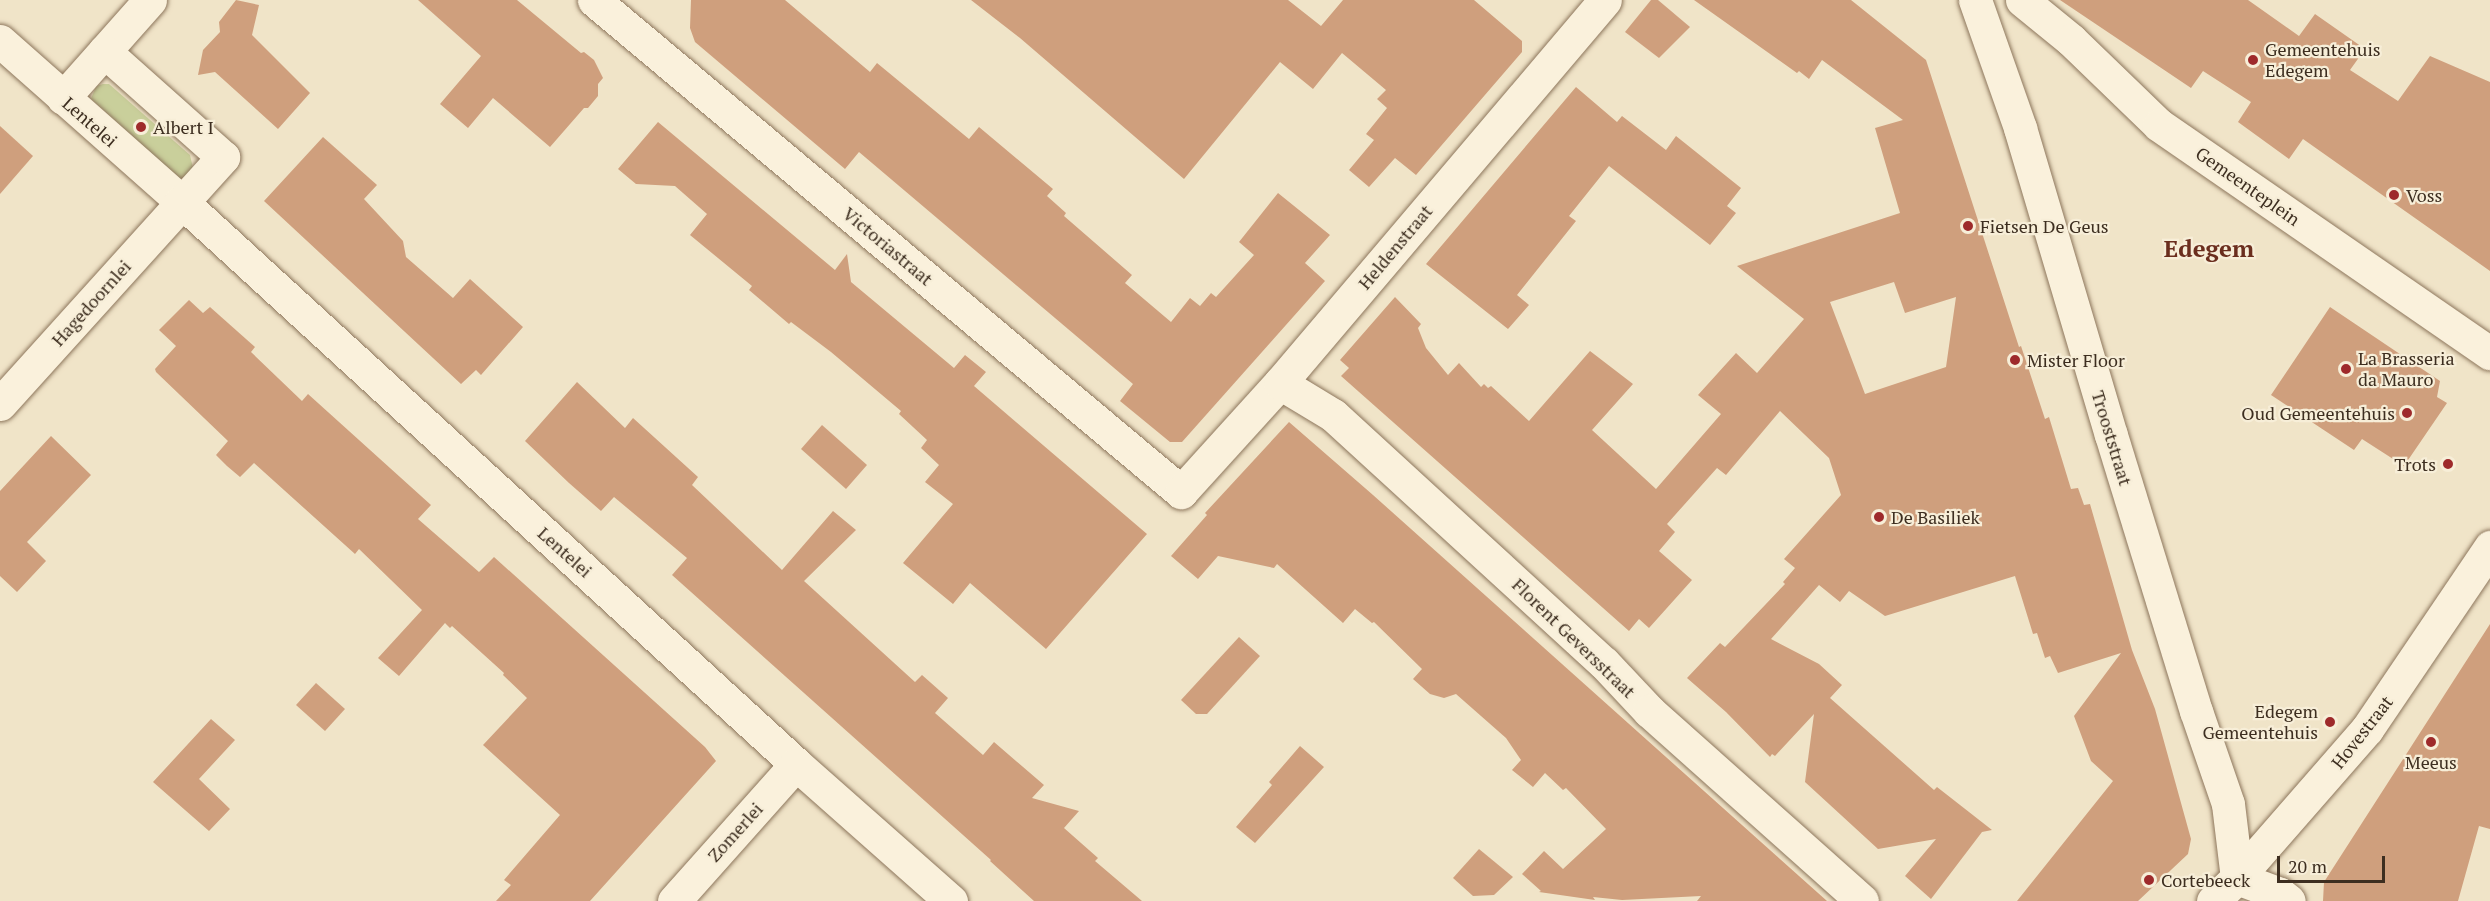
<!DOCTYPE html>
<style>
body{margin:0}
#map{position:relative;width:2490px;height:901px;overflow:hidden;background:#f0e4c8;font-family:"PT Serif",serif}
div>[style]{position:absolute}
.green>*{inset:0;background:#c9cf9b}
.building>*{inset:0;background:#cf9f7d}
.roads{filter:drop-shadow(0 0 2px #8d765c) drop-shadow(0 0 2px #8d765c)}
.minor>*{height:33px;margin:-16.5px;padding:0 16.5px;transform-origin:16.5px;border-radius:16.5px;background:#faf1dc}
.tertiary>*{height:33px;margin:-16.5px;padding:0 16.5px;transform-origin:16.5px;border-radius:16.5px;background:#faf1dc}
.dots>*{width:16px;height:16px;translate:-50% -50%;box-sizing:border-box;border:3px solid #f7eed8;border-radius:50%}
span{translate:-50% -50%;white-space:nowrap;text-align:center;line-height:1.15;-webkit-text-stroke:4.5px #f7eed8;paint-order:stroke}
.poi-label{font-size:18px;color:#3d2e20}
.left{translate:0 -50%;text-align:left}
.right{translate:-100% -50%;text-align:right}
.street-label{font-size:18px;color:#3d2e20}
.district-label{font-size:24px;color:#6b2e1e;font-weight:700}
.scale{position:absolute;left:2277px;top:856px;width:108px;height:27px;box-sizing:border-box;border:3px solid #3d2e20;border-top:0;padding-left:8px;font-size:18px;line-height:21px;white-space:nowrap;color:#3d2e20;-webkit-text-stroke:4px #f7eed8;paint-order:stroke}
</style>
<div id="map">
<div class="green">
<div style="clip-path:polygon(103px 84px,109px 84px,190px 155px,193px 168px,185px 178px,179px 178px,91px 99px,96px 86px)"></div>
</div>
<div class="building">
<div style="clip-path:polygon(236px 0,259px 5px,252px 35px,310px 93px,278px 129px,215px 72px,198px 75px,203px 50px,220px 32px,219px 22px)"></div>
<div style="clip-path:polygon(418px 0,517px 0,581px 53px,584px 52px,594px 60px,603px 78px,598px 84px,598px 96px,588px 108px,584px 108px,550px 147px,493px 98px,468px 128px,440px 104px,481px 56px)"></div>
<div style="clip-path:polygon(691px 0,785px 0,870px 72px,877px 63px,969px 139px,979px 127px,1053px 189px,1047px 196px,1066px 213px,1064px 216px,1132px 275px,1125px 283px,1171px 322px,1190px 298px,1200px 306px,1211px 293px,1216px 297px,1254px 255px,1239px 242px,1278px 193px,1330px 235px,1305px 263px,1325px 281px,1182px 442px,1170px 442px,1120px 401px,1133px 384px,859px 152px,845px 169px,695px 42px,690px 28px)"></div>
<div style="clip-path:polygon(971px 0,1288px 0,1321px 26px,1343px 0,1474px 0,1522px 41px,1522px 52px,1416px 175px,1395px 158px,1369px 187px,1349px 170px,1374px 140px,1366px 134px,1387px 108px,1377px 99px,1386px 90px,1342px 53px,1313px 89px,1280px 62px,1184px 179px,1020px 38px)"></div>
<div style="clip-path:polygon(1651px 0,1658px 0,1690px 27px,1659px 58px,1625px 32px)"></div>
<div style="clip-path:polygon(evenodd,1694px 0,1851px 0,1926px 60px,2019px 347px,2021px 346px,2045px 419px,2049px 417px,2071px 489px,2078px 488px,2084px 505px,2090px 504px,2132px 650px,2155px 709px,2191px 839px,2188px 854px,2138px 901px,2017px 901px,2113px 781px,2091px 761px,2074px 716px,2121px 653px,2058px 673px,2050px 656px,2045px 658px,2037px 633px,2033px 634px,2015px 576px,1885px 616px,1849px 591px,1840px 602px,1819px 585px,1771px 639px,1819px 664px,1842px 685px,1830px 698px,1934px 790px,1937px 787px,1992px 830px,1982px 832px,1931px 899px,1905px 876px,1936px 839px,1878px 849px,1805px 782px,1814px 714px,1775px 756px,1772px 754px,1770px 757px,1726px 712px,1687px 678px,1720px 643px,1725px 647px,1785px 584px,1783px 582px,1795px 568px,1784px 559px,1841px 495px,1829px 458px,1780px 411px,1726px 475px,1717px 468px,1667px 524px,1675px 532px,1659px 551px,1692px 580px,1649px 628px,1639px 619px,1629px 631px,1341px 376px,1349px 368px,1340px 360px,1395px 297px,1421px 324px,1418px 328px,1426px 348px,1448px 375px,1459px 363px,1481px 387px,1484px 384px,1488px 388px,1491px 386px,1529px 421px,1590px 351px,1633px 384px,1592px 430px,1656px 489px,1721px 414px,1698px 395px,1736px 353px,1757px 373px,1804px 319px,1737px 266px,1900px 213px,1875px 128px,1903px 120px,1822px 60px,1809px 79px,1799px 71px,1797px 73px,1694px 0,1894px 282px,1905px 313px,1956px 297px,1946px 367px,1865px 394px,1830px 302px,1894px 282px)"></div>
<div style="clip-path:polygon(2060px 0,2248px 0,2299px 36px,2315px 14px,2365px 49px,2350px 70px,2398px 101px,2430px 56px,2490px 82px,2490px 271px,2303px 139px,2289px 159px,2238px 122px,2251px 102px,2203px 71px,2191px 88px)"></div>
<div style="clip-path:polygon(1576px 87px,1617px 122px,1622px 116px,1666px 150px,1676px 136px,1741px 188px,1727px 206px,1736px 213px,1710px 245px,1609px 166px,1569px 216px,1576px 221px,1517px 295px,1529px 305px,1508px 329px,1426px 264px)"></div>
<div style="clip-path:polygon(658px 122px,835px 270px,847px 254px,851px 282px,954px 368px,965px 355px,986px 372px,974px 386px,1147px 534px,1046px 649px,970px 583px,953px 604px,903px 563px,953px 504px,925px 482px,939px 465px,921px 448px,927px 440px,899px 414px,901px 411px,831px 352px,791px 322px,789px 324px,749px 290px,752px 286px,690px 235px,707px 214px,675px 186px,636px 184px,618px 169px)"></div>
<div style="clip-path:polygon(0 126px,33px 156px,0 194px)"></div>
<div style="clip-path:polygon(323px 137px,377px 185px,364px 199px,403px 241px,406px 257px,453px 298px,470px 279px,523px 327px,481px 375px,476px 370px,461px 384px,264px 201px)"></div>
<div style="clip-path:polygon(189px 300px,203px 313px,210px 307px,255px 347px,251px 352px,302px 401px,308px 394px,431px 505px,418px 519px,479px 572px,494px 557px,705px 747px,716px 761px,590px 901px,496px 901px,511px 885px,504px 880px,560px 815px,483px 745px,527px 698px,503px 675px,504px 673px,452px 626px,450px 628px,445px 623px,399px 676px,378px 658px,422px 610px,359px 549px,355px 554px,254px 463px,240px 477px,227px 466px,216px 455px,228px 441px,156px 372px,155px 369px,176px 346px,159px 330px)"></div>
<div style="clip-path:polygon(2330px 307px,2440px 381px,2437px 397px,2447px 403px,2404px 466px,2362px 439px,2354px 450px,2271px 395px)"></div>
<div style="clip-path:polygon(577px 382px,625px 428px,633px 418px,698px 477px,692px 485px,782px 570px,833px 511px,856px 530px,804px 581px,915px 682px,922px 675px,948px 698px,935px 713px,983px 755px,994px 742px,1044px 785px,1032px 798px,1079px 811px,1064px 828px,1098px 858px,1095px 861px,1142px 901px,1034px 901px,990px 861px,991px 860px,672px 575px,687px 558px,614px 497px,601px 511px,569px 483px,525px 441px)"></div>
<div style="clip-path:polygon(1289px 422px,1373px 495px,1827px 901px,1697px 901px,1701px 896px,1622px 900px,1593px 897px,1595px 900px,1539px 892px,1541px 891px,1522px 874px,1544px 851px,1563px 869px,1606px 829px,1566px 788px,1563px 790px,1545px 773px,1533px 787px,1512px 770px,1521px 760px,1506px 738px,1456px 694px,1444px 698px,1430px 694px,1413px 679px,1422px 669px,1374px 622px,1372px 623px,1355px 609px,1343px 623px,1277px 564px,1274px 568px,1218px 556px,1198px 579px,1171px 556px,1207px 515px,1205px 513px)"></div>
<div style="clip-path:polygon(822px 425px,867px 465px,846px 489px,801px 449px)"></div>
<div style="clip-path:polygon(51px 436px,91px 475px,27px 542px,46px 561px,17px 592px,0 576px,0 491px)"></div>
<div style="clip-path:polygon(2490px 624px,2490px 829px,2479px 826px,2458px 901px,2323px 901px,2324px 882px)"></div>
<div style="clip-path:polygon(1239px 637px,1260px 656px,1207px 714px,1196px 714px,1181px 700px)"></div>
<div style="clip-path:polygon(316px 683px,345px 709px,325px 731px,296px 705px)"></div>
<div style="clip-path:polygon(211px 719px,235px 740px,199px 779px,230px 809px,209px 831px,153px 782px)"></div>
<div style="clip-path:polygon(1300px 746px,1324px 767px,1255px 843px,1236px 827px,1272px 785px,1269px 782px)"></div>
<div style="clip-path:polygon(1479px 849px,1513px 877px,1494px 895px,1473px 896px,1453px 878px)"></div>
</div>
<div class="roads">
<div class="minor">
<div style="left:594px;top:0;width:766px;rotate:39.97deg"></div>
<div style="left:1181px;top:492px;width:147px;rotate:-47.8deg"></div>
<div style="left:1280px;top:383px;width:502px;rotate:-49.68deg"></div>
<div style="left:1975px;top:0;width:136px;rotate:70.6deg"></div>
<div style="left:2020px;top:128px;width:320px;rotate:73.5deg"></div>
<div style="left:2111px;top:435px;width:289px;rotate:72.9deg"></div>
<div style="left:2196px;top:711px;width:98px;rotate:71deg"></div>
<div style="left:2228px;top:804px;width:75px;rotate:83.1deg"></div>
<div style="left:2022px;top:0;width:63px;rotate:39.2deg"></div>
<div style="left:2071px;top:40px;width:122px;rotate:44deg"></div>
<div style="left:2159px;top:125px;width:402px;rotate:34.6deg"></div>
<div style="left:0;top:41px;width:242px;rotate:41.5deg"></div>
<div style="left:181px;top:201px;width:834px;rotate:42.47deg"></div>
<div style="left:796px;top:764px;width:207px;rotate:41.5deg"></div>
<div style="left:63px;top:98px;width:131px;rotate:-48.4deg"></div>
<div style="left:1280px;top:383px;width:62px;rotate:31.1deg"></div>
<div style="left:1333px;top:415px;width:367px;rotate:42.5deg"></div>
<div style="left:1604px;top:663px;width:66px;rotate:46.8deg"></div>
<div style="left:1649px;top:711px;width:285px;rotate:41.7deg"></div>
<div style="left:0;top:404px;width:333px;rotate:-47.9deg"></div>
<div style="left:223px;top:157px;width:159px;rotate:-138.3deg"></div>
<div style="left:674px;top:901px;width:183px;rotate:-48.3deg"></div>
</div>
<div class="tertiary">
<div style="left:2237px;top:878px;width:46px;rotate:20.4deg"></div>
<div style="left:2280px;top:894px;width:11px;rotate:38deg"></div>
<div style="left:2213px;top:901px;width:33px;rotate:-44deg"></div>
<div style="left:2237px;top:878px;width:198px;rotate:-48.9deg"></div>
<div style="left:2367px;top:729px;width:220px;rotate:-55.9deg"></div>
</div>
</div>
<div class="dots">
<div style="left:2253px;top:60px;background:#9e2a2b"></div>
<div style="left:141px;top:127px;background:#9e2a2b"></div>
<div style="left:2394px;top:195px;background:#9e2a2b"></div>
<div style="left:1968px;top:226px;background:#9e2a2b"></div>
<div style="left:2015px;top:360px;background:#9e2a2b"></div>
<div style="left:2346px;top:369px;background:#9e2a2b"></div>
<div style="left:2407px;top:413px;background:#9e2a2b"></div>
<div style="left:2448px;top:464px;background:#9e2a2b"></div>
<div style="left:1879px;top:517px;background:#9e2a2b"></div>
<div style="left:2330px;top:722px;background:#9e2a2b"></div>
<div style="left:2431px;top:742px;background:#9e2a2b"></div>
<div style="left:2149px;top:880px;background:#9e2a2b"></div>
</div>
<div class="poi-label">
<span class="left" style="left:2265px;top:60px">Gemeentehuis<br>Edegem</span>
<span class="left" style="left:153px;top:127px">Albert I</span>
<span class="left" style="left:2406px;top:195px">Voss</span>
<span class="left" style="left:1980px;top:226px">Fietsen De Geus</span>
<span class="left" style="left:2358px;top:369px">La Brasseria<br>da Mauro</span>
<span class="left" style="left:2027px;top:360px">Mister Floor</span>
<span class="right" style="left:2395px;top:413px">Oud Gemeentehuis</span>
<span class="right" style="left:2436px;top:464px">Trots</span>
<span class="left" style="left:1891px;top:517px">De Basiliek</span>
<span class="right" style="left:2318px;top:722px">Edegem<br>Gemeentehuis</span>
<span style="left:2431px;top:762px">Meeus</span>
<span class="left" style="left:2161px;top:880px">Cortebeeck</span>
</div>
<div class="street-label">
<span style="left:90px;top:122px;rotate:41deg">Lentelei</span>
<span style="left:2248px;top:186px;rotate:35deg">Gemeenteplein</span>
<span style="left:888px;top:246px;rotate:40deg">Victoriastraat</span>
<span style="left:1395px;top:247px;rotate:-50deg">Heldenstraat</span>
<span style="left:91px;top:303px;rotate:-48deg">Hagedoornlei</span>
<span style="left:2112px;top:438px;rotate:73deg">Trooststraat</span>
<span style="left:565px;top:552px;rotate:42deg">Lentelei</span>
<span style="left:1574px;top:638px;rotate:44deg">Florent Geversstraat</span>
<span style="left:2362px;top:732px;rotate:-52deg">Hovestraat</span>
<span style="left:735px;top:832px;rotate:-48deg">Zomerlei</span>
</div>
<div class="district-label">
<span style="left:2209px;top:249px">Edegem</span>
</div>
<div class="scale">20 m</div>
</div>
